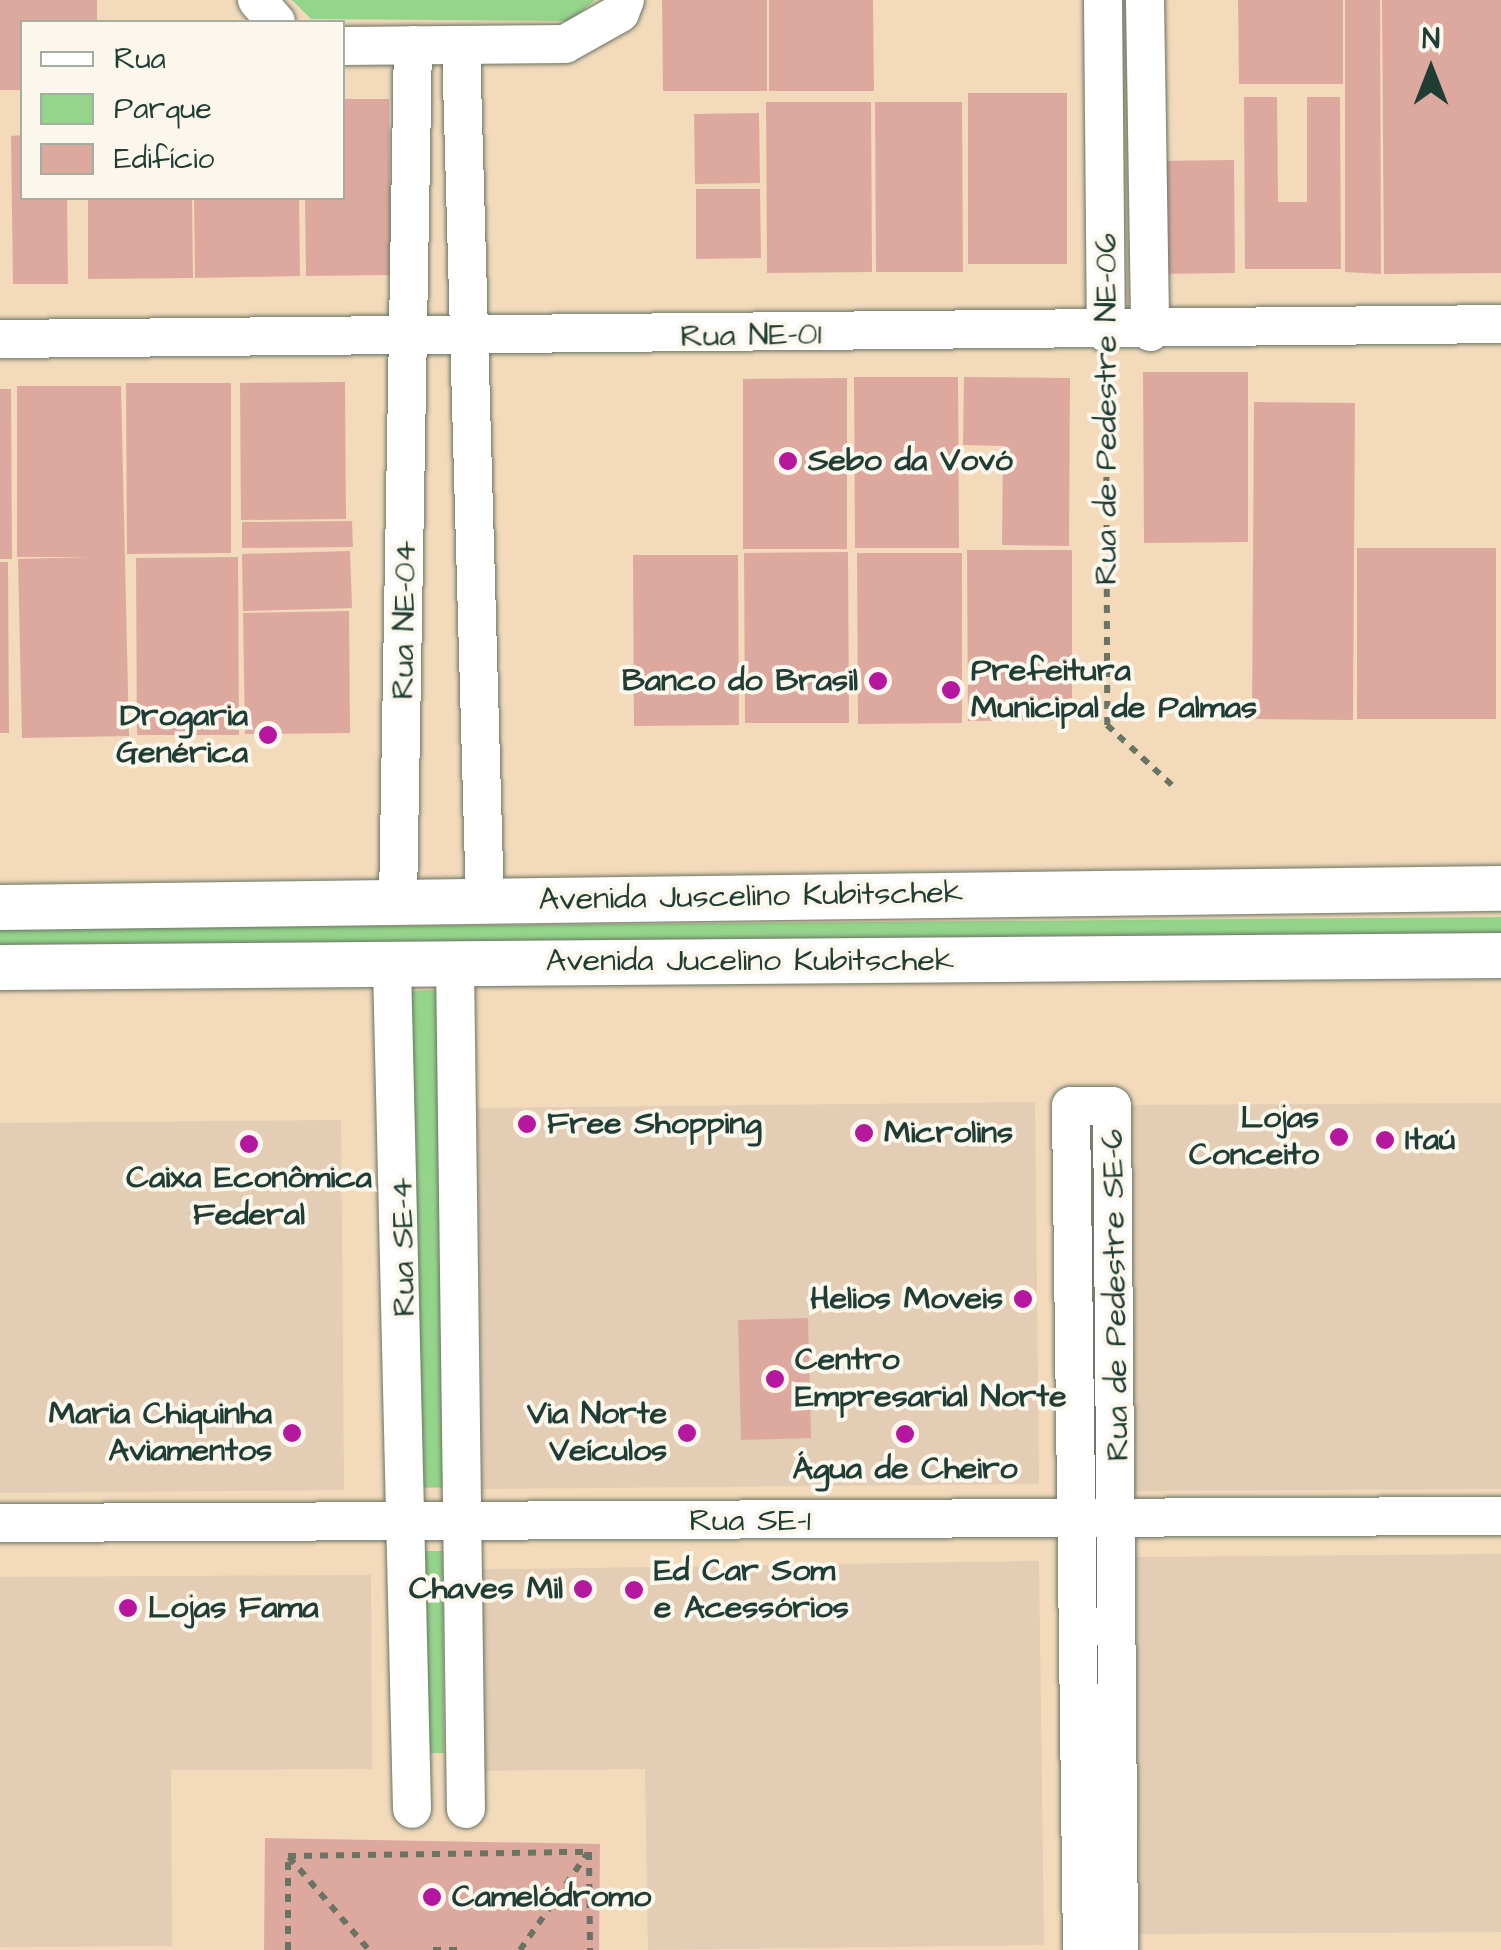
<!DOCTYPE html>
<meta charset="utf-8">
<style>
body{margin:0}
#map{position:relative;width:1501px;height:1950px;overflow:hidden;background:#f2dabb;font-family:"Architects Daughter",sans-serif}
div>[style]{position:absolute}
.built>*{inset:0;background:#e3cdb4}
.green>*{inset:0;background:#95d58b}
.building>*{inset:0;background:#dda99f}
.path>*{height:6px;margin-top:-3px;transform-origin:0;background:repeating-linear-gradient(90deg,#697463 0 8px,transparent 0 16px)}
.roads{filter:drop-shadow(0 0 2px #697463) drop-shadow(0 0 2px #697463)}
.minor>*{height:38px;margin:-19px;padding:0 19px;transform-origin:19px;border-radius:19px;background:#fff}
.major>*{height:45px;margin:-22.5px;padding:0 22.5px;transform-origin:22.5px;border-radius:22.5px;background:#fff}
.dots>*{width:28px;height:28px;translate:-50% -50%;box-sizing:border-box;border:5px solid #fbf7ec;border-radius:50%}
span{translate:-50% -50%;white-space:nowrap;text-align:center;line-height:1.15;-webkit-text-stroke:8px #fbf7ec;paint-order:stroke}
.street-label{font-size:32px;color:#1f3d34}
.poi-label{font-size:32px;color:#1f3d34;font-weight:700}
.left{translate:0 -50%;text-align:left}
.right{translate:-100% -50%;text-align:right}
.legend{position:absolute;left:20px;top:20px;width:325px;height:180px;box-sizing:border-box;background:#fbf7ec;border:2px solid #a3ada2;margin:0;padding:12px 18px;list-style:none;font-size:30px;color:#1f3d34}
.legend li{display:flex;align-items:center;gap:20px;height:50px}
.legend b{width:50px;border:2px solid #a3ada2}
.north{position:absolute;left:1381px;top:20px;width:100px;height:100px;-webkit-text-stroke:8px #fbf7ec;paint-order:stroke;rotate:0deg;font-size:28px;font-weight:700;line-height:40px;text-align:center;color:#1f3d34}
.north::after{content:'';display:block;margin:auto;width:35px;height:45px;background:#1f3d34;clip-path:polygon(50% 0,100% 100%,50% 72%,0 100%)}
</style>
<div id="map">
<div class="built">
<div style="clip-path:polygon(1035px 1102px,1039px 1484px,482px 1489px,478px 1108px)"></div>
<div style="clip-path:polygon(1501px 1103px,1501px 1489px,1128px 1491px,1126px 1105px)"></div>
<div style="clip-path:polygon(341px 1120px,344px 1490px,0 1493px,0 1123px)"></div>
<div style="clip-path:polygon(1501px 1554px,1501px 1932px,1139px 1934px,1136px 1557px)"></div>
<div style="clip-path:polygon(1039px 1561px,1044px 1945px,648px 1950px,645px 1769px,456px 1771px,452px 1570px)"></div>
<div style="clip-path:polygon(371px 1575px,372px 1769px,171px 1770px,172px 1946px,0 1947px,0 1577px)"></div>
</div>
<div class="green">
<div style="clip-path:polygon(292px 0,595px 0,570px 21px,311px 19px)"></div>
<div style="clip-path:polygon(1501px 917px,1501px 943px,0 955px,0 929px)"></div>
<div style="clip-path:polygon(451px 990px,457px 1487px,415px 1488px,409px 991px)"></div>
<div style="clip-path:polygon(423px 1551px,443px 1551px,444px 1753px,424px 1753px)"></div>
</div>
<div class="building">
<div style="clip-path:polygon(0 0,97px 0,97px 22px,22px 22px,22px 90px,0 90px)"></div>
<div style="clip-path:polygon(662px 0,767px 0,767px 91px,663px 91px)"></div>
<div style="clip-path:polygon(769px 0,873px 0,874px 91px,769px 91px)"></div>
<div style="clip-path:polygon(1238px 0,1343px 0,1343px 84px,1239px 84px)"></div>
<div style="clip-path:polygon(1345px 0,1380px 0,1381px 274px,1345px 272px)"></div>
<div style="clip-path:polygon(1382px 0,1501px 0,1501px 273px,1384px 274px)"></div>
<div style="clip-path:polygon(968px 93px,1067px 93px,1067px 264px,968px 264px)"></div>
<div style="clip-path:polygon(1244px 97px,1277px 97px,1278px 202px,1307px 202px,1307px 97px,1340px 97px,1341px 269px,1245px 269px)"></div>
<div style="clip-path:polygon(342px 99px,389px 99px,391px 275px,306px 276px,305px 198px,342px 198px)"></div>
<div style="clip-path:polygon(766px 102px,871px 102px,872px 272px,767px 273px)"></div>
<div style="clip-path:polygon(875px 102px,962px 102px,963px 272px,876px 272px)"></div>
<div style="clip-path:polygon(759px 113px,760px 183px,695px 184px,694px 114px)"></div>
<div style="clip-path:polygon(22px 135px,22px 198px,67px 198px,68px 284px,13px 284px,11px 136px)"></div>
<div style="clip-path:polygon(1234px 160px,1235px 273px,1154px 274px,1154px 161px)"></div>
<div style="clip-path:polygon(696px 189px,760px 189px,761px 258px,696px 259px)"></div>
<div style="clip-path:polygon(88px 198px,192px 198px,193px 278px,88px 279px)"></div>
<div style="clip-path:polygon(194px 198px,299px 198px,300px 276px,195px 278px)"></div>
<div style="clip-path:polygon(1143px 372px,1248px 372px,1248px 542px,1144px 543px)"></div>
<div style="clip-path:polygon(854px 377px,958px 377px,959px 548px,855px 548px)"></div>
<div style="clip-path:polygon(964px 377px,1070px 378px,1069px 546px,1002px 545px,1003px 446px,963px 445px)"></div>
<div style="clip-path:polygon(847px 378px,847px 549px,743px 549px,743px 379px)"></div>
<div style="clip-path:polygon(345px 382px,346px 519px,241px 520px,240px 383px)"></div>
<div style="clip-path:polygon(126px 383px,231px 383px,231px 553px,127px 554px)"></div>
<div style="clip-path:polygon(17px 386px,121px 386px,129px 736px,22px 738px,18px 559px,90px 557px,17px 557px)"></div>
<div style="clip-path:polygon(0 389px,11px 389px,12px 559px,0 559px)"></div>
<div style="clip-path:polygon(1254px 402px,1355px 403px,1353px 720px,1252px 719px)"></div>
<div style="clip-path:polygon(352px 521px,353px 547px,242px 548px,242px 522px)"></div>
<div style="clip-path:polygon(1357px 548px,1496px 548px,1496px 719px,1357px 719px)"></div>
<div style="clip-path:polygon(967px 550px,1072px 550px,1072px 720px,968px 721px)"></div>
<div style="clip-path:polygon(350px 551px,352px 608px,243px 611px,242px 554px)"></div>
<div style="clip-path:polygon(848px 552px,849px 723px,745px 723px,744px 553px)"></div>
<div style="clip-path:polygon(857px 553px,962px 553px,962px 723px,858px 724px)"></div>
<div style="clip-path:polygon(633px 555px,738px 555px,739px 725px,634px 726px)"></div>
<div style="clip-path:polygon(238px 557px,239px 735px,137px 735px,136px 558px)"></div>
<div style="clip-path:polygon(0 562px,8px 562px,9px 733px,0 733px)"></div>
<div style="clip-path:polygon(349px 611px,350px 733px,245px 734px,243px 613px)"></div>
<div style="clip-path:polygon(808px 1318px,811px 1438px,741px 1440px,738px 1320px)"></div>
<div style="clip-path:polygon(265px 1838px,600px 1844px,599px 1950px,264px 1950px)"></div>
</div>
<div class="path">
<div style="left:1106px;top:365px;width:360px;rotate:89.8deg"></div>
<div style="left:1107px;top:725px;width:94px;rotate:42.8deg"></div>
<div style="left:289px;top:1857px;width:123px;rotate:49.3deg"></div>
<div style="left:288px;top:1950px;width:94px;rotate:-90deg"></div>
<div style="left:288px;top:1856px;width:271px;rotate:-0.8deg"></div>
<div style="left:559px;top:1852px;width:30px"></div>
<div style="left:589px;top:1852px;width:98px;rotate:89.4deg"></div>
<div style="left:433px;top:1950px;width:28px"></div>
<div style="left:520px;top:1950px;width:118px;rotate:-55deg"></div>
</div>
<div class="roads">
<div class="minor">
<div style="left:257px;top:0;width:29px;rotate:49deg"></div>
<div style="left:1103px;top:0;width:333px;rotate:89.5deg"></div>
<div style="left:1145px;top:0;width:332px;rotate:89.1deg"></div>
<div style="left:461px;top:45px;width:858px;rotate:88.4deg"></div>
<div style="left:342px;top:46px;width:223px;rotate:-0.5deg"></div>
<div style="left:565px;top:44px;width:63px;rotate:-29.4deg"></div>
<div style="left:620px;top:13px;width:14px;rotate:-69deg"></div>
<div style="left:0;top:339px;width:1501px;rotate:-0.57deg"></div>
<div style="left:398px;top:902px;width:857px;rotate:-89deg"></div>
<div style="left:455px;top:963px;width:846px;rotate:89.26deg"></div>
<div style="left:392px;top:966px;width:843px;rotate:88.64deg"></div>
<div style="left:0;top:1523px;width:1501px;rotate:-0.27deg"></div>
<div style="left:1082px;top:1950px;width:844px;rotate:-90.75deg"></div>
<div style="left:1071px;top:1106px;width:41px"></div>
<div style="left:1112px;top:1106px;width:844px;rotate:89.52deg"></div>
</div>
<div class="major">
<div style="left:0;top:907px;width:1501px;rotate:-0.73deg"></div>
<div style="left:0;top:967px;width:1501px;rotate:-0.46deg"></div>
</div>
</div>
<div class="dots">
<div style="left:788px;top:461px;background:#b5179e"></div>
<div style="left:878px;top:681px;background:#b5179e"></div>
<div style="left:951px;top:690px;background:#b5179e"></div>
<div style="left:268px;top:735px;background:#b5179e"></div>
<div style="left:527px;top:1124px;background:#b5179e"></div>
<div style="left:864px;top:1133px;background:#b5179e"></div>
<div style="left:1339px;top:1137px;background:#b5179e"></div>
<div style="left:1385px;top:1140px;background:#b5179e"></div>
<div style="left:249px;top:1144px;background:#b5179e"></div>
<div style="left:1023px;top:1299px;background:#b5179e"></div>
<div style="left:775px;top:1379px;background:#b5179e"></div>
<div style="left:292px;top:1433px;background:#b5179e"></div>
<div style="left:687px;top:1433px;background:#b5179e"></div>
<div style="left:905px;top:1434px;background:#b5179e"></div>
<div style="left:583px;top:1589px;background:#b5179e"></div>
<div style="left:634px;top:1590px;background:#b5179e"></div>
<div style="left:128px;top:1608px;background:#b5179e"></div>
<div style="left:432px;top:1897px;background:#b5179e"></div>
</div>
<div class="street-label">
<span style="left:751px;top:336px;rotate:-1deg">Rua NE-01</span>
<span style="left:1107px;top:409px;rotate:-90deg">Rua de Pedestre NE-06</span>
<span style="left:405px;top:620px;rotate:-89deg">Rua NE-04</span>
<span style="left:751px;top:897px;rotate:-1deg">Avenida Juscelino Kubitschek</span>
<span style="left:750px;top:961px">Avenida Jucelino Kubitschek</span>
<span style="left:404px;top:1247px;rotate:-91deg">Rua SE-4</span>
<span style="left:1116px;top:1295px;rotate:-91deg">Rua de Pedestre SE-6</span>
<span style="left:750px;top:1521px">Rua SE-1</span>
</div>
<div class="poi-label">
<span class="left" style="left:808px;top:461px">Sebo da Vovó</span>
<span class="left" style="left:971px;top:690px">Prefeitura<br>Municipal de Palmas</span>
<span class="right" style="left:858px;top:681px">Banco do Brasil</span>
<span class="right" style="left:248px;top:735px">Drogaria<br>Genérica</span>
<span class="right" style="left:1319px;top:1137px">Lojas<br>Conceito</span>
<span class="left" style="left:547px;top:1124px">Free Shopping</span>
<span class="left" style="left:884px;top:1133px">Microlins</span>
<span class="left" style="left:1405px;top:1140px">Itaú</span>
<span style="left:249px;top:1197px">Caixa Econômica<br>Federal</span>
<span class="right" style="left:1003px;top:1299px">Helios Moveis</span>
<span class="left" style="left:795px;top:1379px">Centro<br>Empresarial Norte</span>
<span class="right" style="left:272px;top:1433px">Maria Chiquinha<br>Aviamentos</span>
<span class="right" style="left:667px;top:1433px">Via Norte<br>Veículos</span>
<span style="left:905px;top:1469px">Água de Cheiro</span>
<span class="left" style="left:654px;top:1590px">Ed Car Som<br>e Acessórios</span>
<span class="right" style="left:563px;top:1589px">Chaves Mil</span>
<span class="left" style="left:148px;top:1608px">Lojas Fama</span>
<span class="left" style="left:452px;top:1897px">Camelódromo</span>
</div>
<ul class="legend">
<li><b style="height:12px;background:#fff"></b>Rua</li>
<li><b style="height:28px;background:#95d58b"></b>Parque</li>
<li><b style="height:28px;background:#dda99f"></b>Edifício</li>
</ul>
<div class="north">N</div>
</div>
